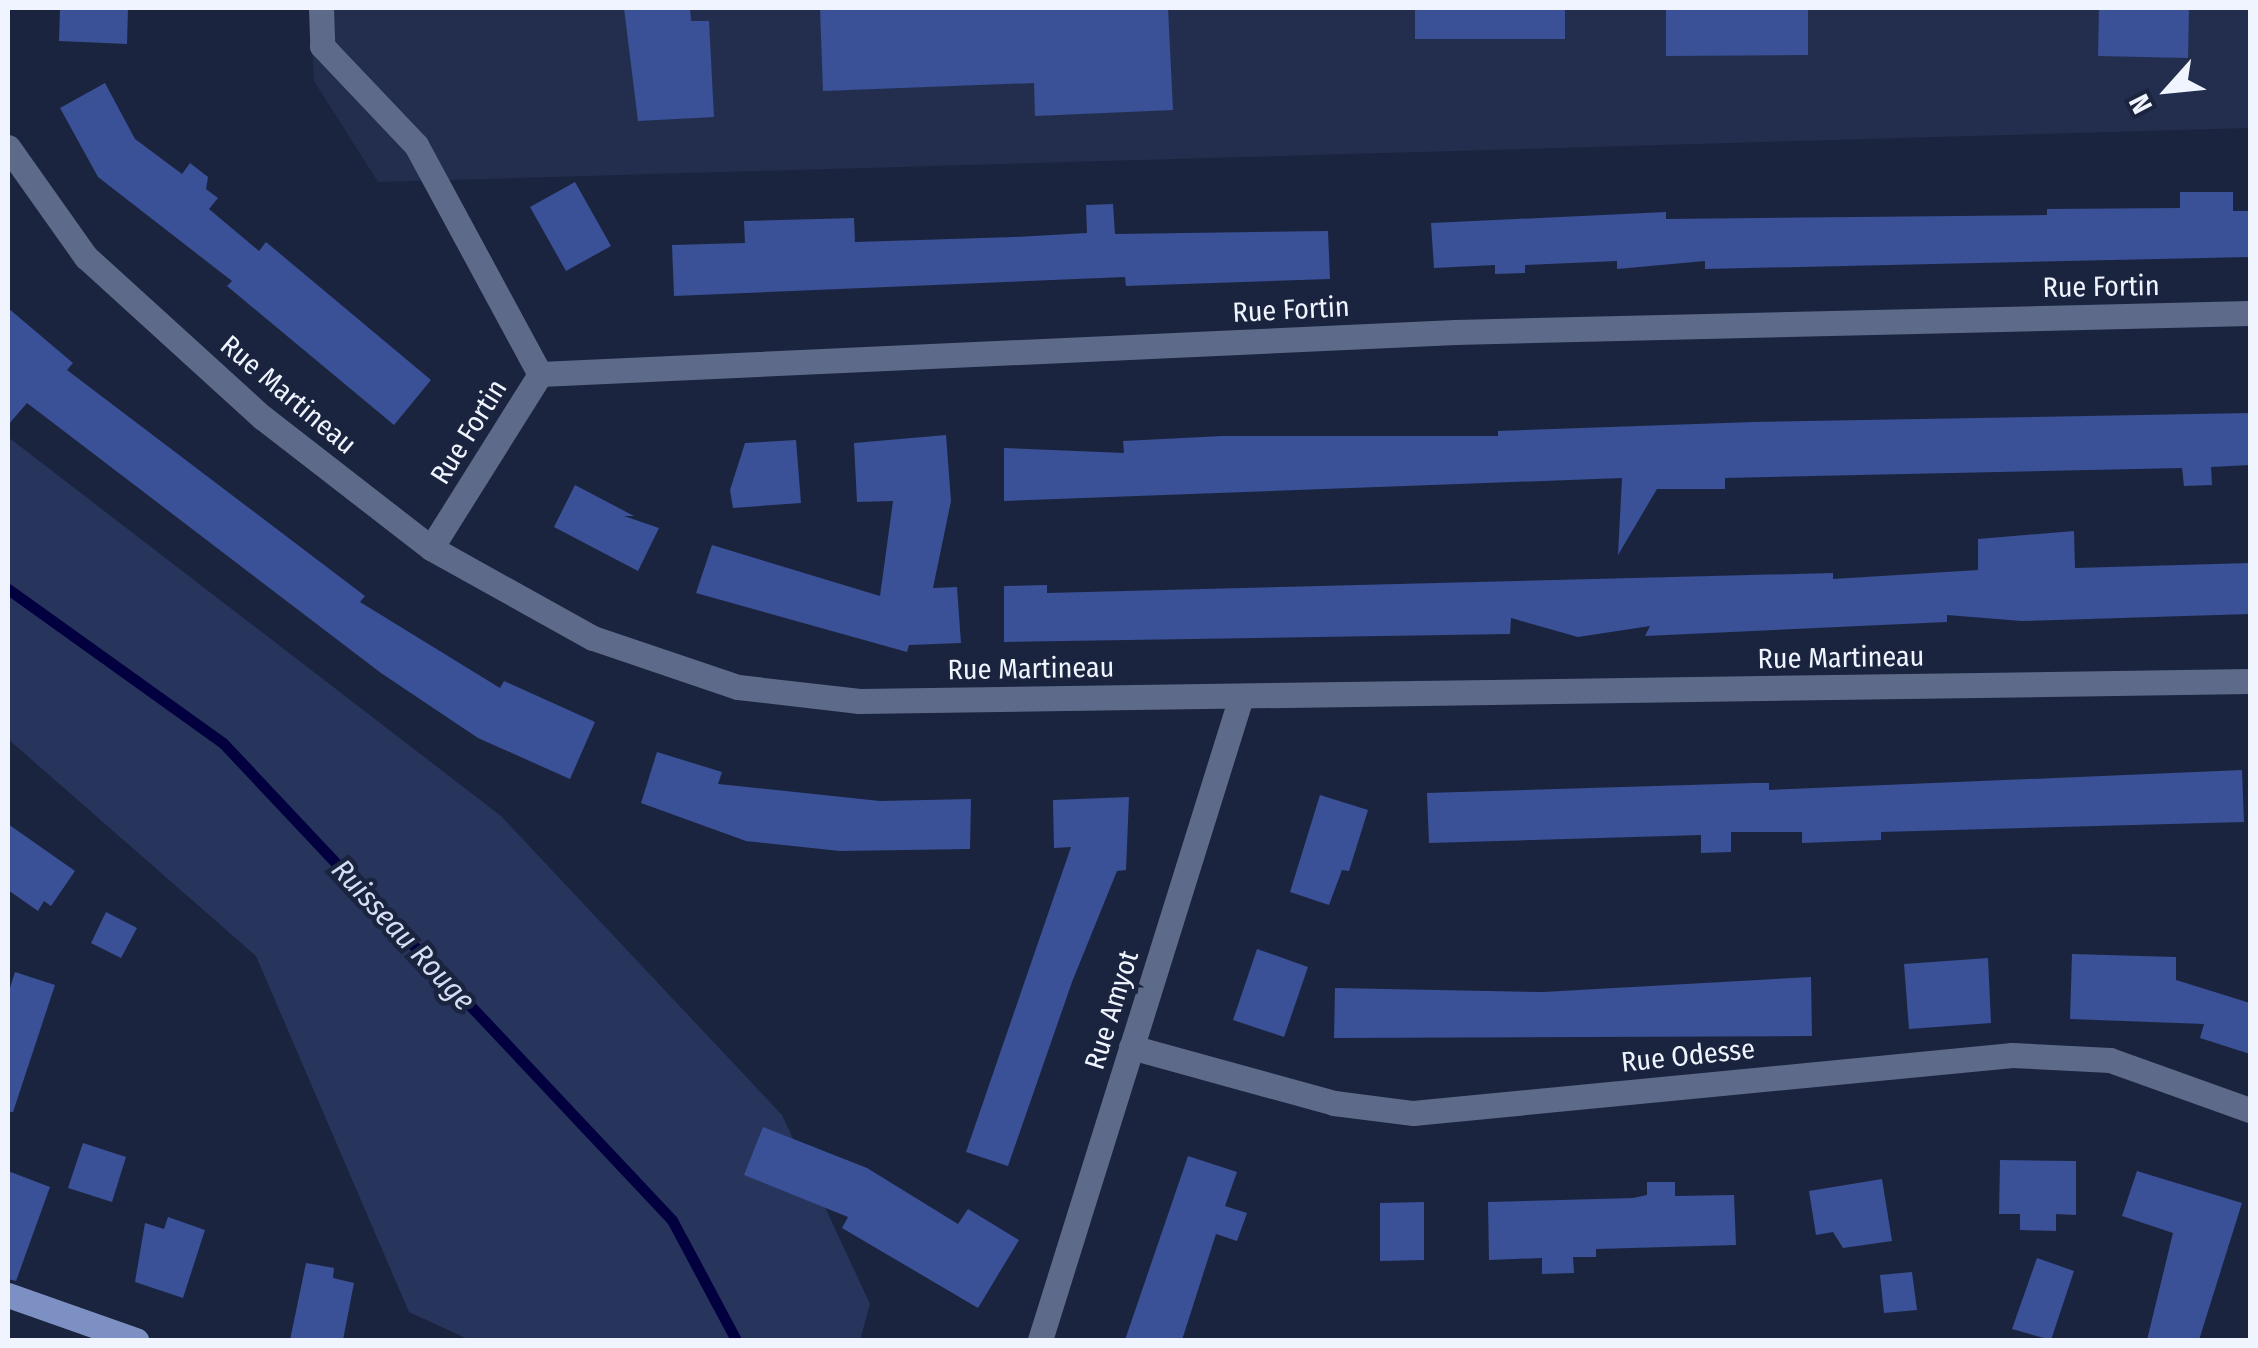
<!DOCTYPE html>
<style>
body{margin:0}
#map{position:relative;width:2258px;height:1348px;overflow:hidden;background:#1b243e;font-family:"Fira Sans Condensed",sans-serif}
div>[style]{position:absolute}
.built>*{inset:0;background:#232e4e}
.green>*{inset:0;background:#27345c}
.stream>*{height:11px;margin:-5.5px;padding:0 5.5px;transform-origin:5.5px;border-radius:5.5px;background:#030040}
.building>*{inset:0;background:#3a5097}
.street>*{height:25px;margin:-12.5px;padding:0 12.5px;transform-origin:12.5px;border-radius:12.5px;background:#5d6a8a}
.secondary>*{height:25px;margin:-12.5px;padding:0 12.5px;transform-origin:12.5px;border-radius:12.5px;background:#7d90c4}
span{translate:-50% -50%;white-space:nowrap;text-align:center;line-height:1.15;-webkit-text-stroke:9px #1b243e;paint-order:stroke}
.street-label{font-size:28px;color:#f0f4ff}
.water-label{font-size:30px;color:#d6def3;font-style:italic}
.frame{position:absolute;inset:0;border:10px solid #f0f4ff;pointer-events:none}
.north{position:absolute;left:2118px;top:40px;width:100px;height:100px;-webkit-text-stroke:8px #1b243e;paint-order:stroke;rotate:243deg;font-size:28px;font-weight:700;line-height:40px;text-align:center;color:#f0f4ff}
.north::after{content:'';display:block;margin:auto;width:35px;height:45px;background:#f0f4ff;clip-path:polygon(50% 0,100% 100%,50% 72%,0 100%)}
</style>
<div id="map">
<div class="built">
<div style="clip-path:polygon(310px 8px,2250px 8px,2250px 128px,378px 182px,314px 81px)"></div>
</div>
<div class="green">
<div style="clip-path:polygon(8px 437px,501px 816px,782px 1115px,870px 1304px,860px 1340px,470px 1340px,409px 1312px,256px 956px,8px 739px)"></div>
</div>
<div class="stream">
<div style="left:8px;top:589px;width:264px;rotate:35.6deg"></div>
<div style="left:223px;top:743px;width:655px;rotate:46.73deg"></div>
<div style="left:672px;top:1220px;width:136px;rotate:61.9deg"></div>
</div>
<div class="building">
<div style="clip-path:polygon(60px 8px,128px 8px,127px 44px,59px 41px)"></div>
<div style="clip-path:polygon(624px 8px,690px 8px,691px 21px,709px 21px,714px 117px,638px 121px)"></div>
<div style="clip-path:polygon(820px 8px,1168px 8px,1173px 110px,1035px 116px,1034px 83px,823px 91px)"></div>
<div style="clip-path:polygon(1415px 8px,1565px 8px,1565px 39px,1415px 39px)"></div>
<div style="clip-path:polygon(1666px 8px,1808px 8px,1808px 55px,1666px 56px)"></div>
<div style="clip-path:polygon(2099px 8px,2189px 8px,2188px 58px,2098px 56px)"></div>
<div style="clip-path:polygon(105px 83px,135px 139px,182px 174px,190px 163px,208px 177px,206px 189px,218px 198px,209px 209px,259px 251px,266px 242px,431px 380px,394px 425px,227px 286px,232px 281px,98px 177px,60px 108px)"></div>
<div style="clip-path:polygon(575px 182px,611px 246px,566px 271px,530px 207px)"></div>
<div style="clip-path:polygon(2180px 192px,2233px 192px,2233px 211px,2250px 211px,2250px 257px,1705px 269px,1705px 261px,1617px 269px,1617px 261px,1525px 265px,1525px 273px,1495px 274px,1495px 265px,1434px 268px,1431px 223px,1666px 212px,1666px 219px,2047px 215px,2047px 209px,2180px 208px)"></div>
<div style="clip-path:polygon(1113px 204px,1115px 234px,1328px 231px,1330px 279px,1126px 286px,1125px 277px,674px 296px,672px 245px,745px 243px,744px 221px,854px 218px,855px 242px,1014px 237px,1087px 233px,1086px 205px)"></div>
<div style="clip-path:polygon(8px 308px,73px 363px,67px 370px,365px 596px,360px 602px,500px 688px,504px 681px,595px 722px,570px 779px,478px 738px,381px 673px,27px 403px,8px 425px)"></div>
<div style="clip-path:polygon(2250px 413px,2250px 465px,2211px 467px,2212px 485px,2184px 486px,2182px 468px,1725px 478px,1725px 489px,1657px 489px,1618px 555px,1622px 478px,1004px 501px,1004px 448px,1124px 453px,1123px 441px,1222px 436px,1498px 436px,1498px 431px,1753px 422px)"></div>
<div style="clip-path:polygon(946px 435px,951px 501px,933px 588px,957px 587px,961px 643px,909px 645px,907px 652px,696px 593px,712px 545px,880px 596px,893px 501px,857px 502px,854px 443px)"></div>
<div style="clip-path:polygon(796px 440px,801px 503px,733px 508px,730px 490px,745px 443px)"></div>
<div style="clip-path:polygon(575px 485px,634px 516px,624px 516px,659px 528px,638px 571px,554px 527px)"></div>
<div style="clip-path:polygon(2074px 531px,2075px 568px,2250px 563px,2250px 614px,2022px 621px,1947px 615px,1947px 622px,1645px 636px,1650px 626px,1578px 637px,1511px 618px,1510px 634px,1004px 642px,1004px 586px,1047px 585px,1047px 593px,1833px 573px,1833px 579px,1978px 570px,1978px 539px)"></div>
<div style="clip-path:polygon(657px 752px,722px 772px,718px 784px,880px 801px,971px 799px,970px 849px,840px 851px,746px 841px,641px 803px)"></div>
<div style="clip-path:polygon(2242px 770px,2244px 822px,1881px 832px,1881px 840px,1802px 843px,1802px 832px,1731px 832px,1731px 852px,1701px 853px,1701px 835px,1429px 843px,1427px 793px,1754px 783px,1769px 783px,1769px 790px)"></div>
<div style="clip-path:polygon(1320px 795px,1368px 810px,1349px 871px,1342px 870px,1329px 905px,1290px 892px)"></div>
<div style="clip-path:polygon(1129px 797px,1126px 870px,1117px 871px,1072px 982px,1008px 1166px,966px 1152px,1071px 847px,1054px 848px,1053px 800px)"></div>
<div style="clip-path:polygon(8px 824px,75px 871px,51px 906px,44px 901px,38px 911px,8px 890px)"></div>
<div style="clip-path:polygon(106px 912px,137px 928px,121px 958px,91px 943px)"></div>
<div style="clip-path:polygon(1257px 949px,1308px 967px,1284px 1037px,1233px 1020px)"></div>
<div style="clip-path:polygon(2072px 954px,2176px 957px,2176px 980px,2250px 1003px,2250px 1054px,2200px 1038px,2204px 1024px,2070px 1019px)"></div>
<div style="clip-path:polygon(1988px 958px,1991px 1023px,1909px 1029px,1904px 964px)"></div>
<div style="clip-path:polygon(15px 972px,55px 985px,13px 1112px,8px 1112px,8px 994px)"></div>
<div style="clip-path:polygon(1811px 977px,1812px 1036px,1334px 1038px,1335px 988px,1543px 992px)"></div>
<div style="clip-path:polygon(763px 1127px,867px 1168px,958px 1224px,968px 1209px,1019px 1240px,978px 1308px,842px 1228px,848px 1217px,744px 1175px)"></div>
<div style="clip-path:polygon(83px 1143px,126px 1157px,112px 1202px,68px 1188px)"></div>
<div style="clip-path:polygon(1188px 1156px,1237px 1172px,1225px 1206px,1247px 1213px,1237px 1241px,1216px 1234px,1182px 1340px,1125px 1340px)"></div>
<div style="clip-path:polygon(2000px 1160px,2076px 1161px,2076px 1215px,2056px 1214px,2056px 1231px,2020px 1230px,2020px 1214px,1999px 1214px)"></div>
<div style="clip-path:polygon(8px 1171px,50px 1187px,16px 1281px,8px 1279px)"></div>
<div style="clip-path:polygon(2137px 1171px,2242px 1203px,2199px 1340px,2147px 1340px,2173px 1233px,2122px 1216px)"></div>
<div style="clip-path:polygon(1882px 1179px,1892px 1241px,1843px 1248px,1833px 1232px,1816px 1235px,1809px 1191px)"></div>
<div style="clip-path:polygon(1647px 1182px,1675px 1182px,1675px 1196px,1734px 1195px,1736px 1245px,1596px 1249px,1596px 1257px,1573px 1257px,1574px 1273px,1542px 1274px,1542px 1258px,1489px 1260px,1488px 1202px,1633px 1198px,1647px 1195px)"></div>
<div style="clip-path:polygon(1424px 1202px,1424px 1260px,1380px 1261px,1380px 1203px)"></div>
<div style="clip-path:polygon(168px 1217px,205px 1230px,183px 1298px,135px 1282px,145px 1223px,164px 1229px)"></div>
<div style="clip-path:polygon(2037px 1258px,2074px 1271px,2051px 1340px,2012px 1329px)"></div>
<div style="clip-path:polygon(306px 1263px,334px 1268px,333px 1278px,354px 1283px,343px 1340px,290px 1340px)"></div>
<div style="clip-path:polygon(1912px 1272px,1917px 1310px,1884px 1313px,1880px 1275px)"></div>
</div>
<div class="street">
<div style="left:321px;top:8px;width:38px;rotate:88deg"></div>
<div style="left:322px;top:46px;width:137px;rotate:46.5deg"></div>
<div style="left:416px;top:145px;width:260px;rotate:61.6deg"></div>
<div style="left:8px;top:147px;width:135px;rotate:54.7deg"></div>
<div style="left:86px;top:257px;width:238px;rotate:42.3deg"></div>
<div style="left:262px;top:417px;width:214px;rotate:37.8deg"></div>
<div style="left:431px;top:548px;width:185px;rotate:29.1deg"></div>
<div style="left:593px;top:638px;width:153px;rotate:18.7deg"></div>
<div style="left:738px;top:687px;width:122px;rotate:6.6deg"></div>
<div style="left:859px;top:701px;width:1391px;rotate:-0.82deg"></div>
<div style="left:540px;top:374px;width:916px;rotate:-2.63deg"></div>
<div style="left:1455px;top:332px;width:795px;rotate:-1.37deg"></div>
<div style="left:431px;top:548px;width:205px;rotate:-57.9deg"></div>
<div style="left:1131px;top:1047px;width:211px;rotate:15.4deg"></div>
<div style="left:1334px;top:1103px;width:80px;rotate:7.2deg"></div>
<div style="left:1413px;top:1113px;width:602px;rotate:-5.53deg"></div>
<div style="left:2012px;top:1055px;width:98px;rotate:2.9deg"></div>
<div style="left:2110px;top:1060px;width:149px;rotate:19.7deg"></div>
<div style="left:1040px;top:1340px;width:674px;rotate:-72.64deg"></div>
</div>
<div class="secondary">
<div style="left:8px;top:1295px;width:136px;rotate:19.4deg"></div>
</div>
<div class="street-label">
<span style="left:2101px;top:287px;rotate:-1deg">Rue Fortin</span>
<span style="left:1291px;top:310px;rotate:-3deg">Rue Fortin</span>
<span style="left:288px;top:395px;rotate:40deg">Rue Martineau</span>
<span style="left:469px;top:432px;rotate:-58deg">Rue Fortin</span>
<span style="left:1841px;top:658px;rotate:-1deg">Rue Martineau</span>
<span style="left:1031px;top:669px;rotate:-1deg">Rue Martineau</span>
<span style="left:1112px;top:1010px;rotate:-73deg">Rue Amyot</span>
<span style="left:1688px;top:1056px;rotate:-6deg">Rue Odesse</span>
</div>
<div class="water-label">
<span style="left:403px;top:935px;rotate:47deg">Ruisseau Rouge</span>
</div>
<div class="frame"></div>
<div class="north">N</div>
</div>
